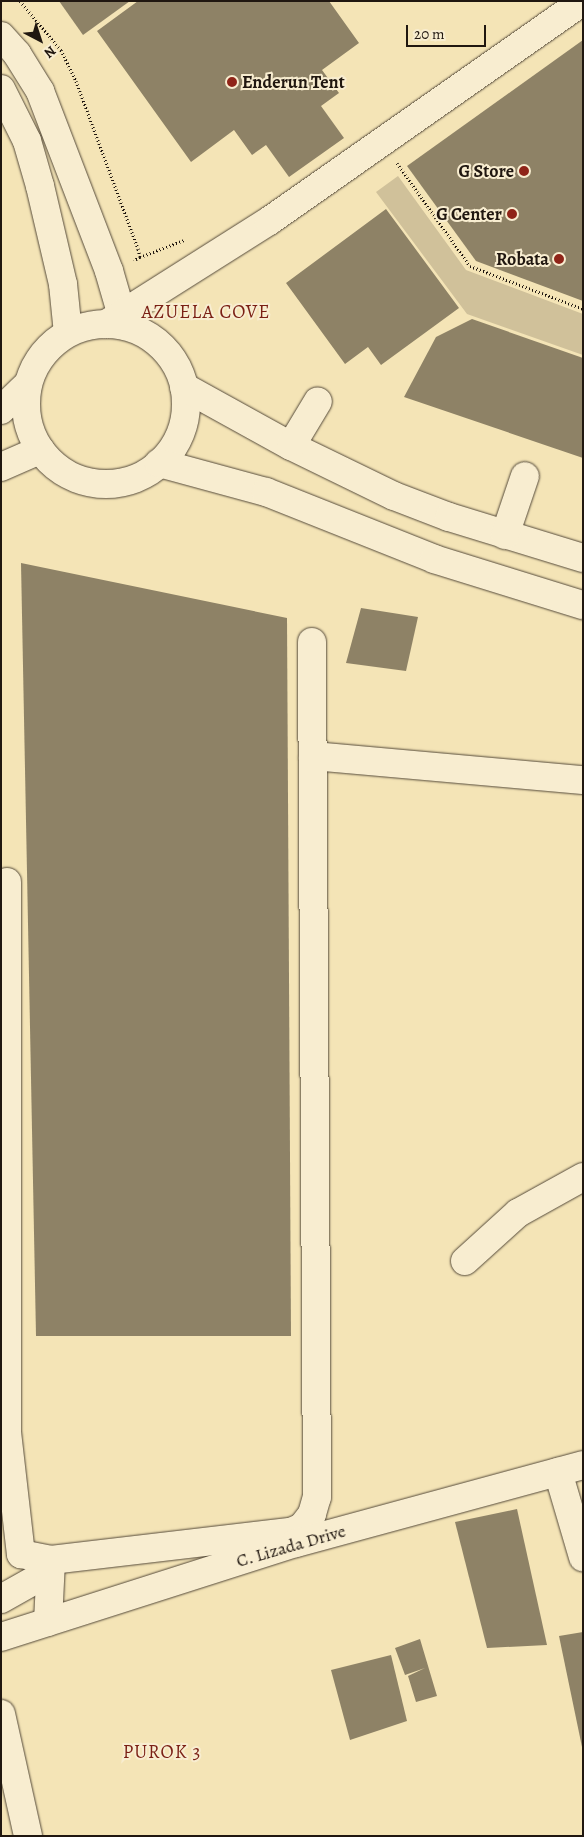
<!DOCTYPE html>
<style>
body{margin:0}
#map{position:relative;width:584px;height:1837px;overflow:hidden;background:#f4e4b6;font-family:Alegreya,serif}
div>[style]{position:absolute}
.green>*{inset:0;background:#d0c19a}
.building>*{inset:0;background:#8e8266}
.path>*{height:3px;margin-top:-1.5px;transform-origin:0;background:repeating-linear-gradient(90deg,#201710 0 1px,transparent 0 3.5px)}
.roads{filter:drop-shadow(0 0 1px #554a3a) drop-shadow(0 0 1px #554a3a)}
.minor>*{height:28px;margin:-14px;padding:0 14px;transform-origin:14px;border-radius:14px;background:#f8edd0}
.minor>.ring{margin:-14px;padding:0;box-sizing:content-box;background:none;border:28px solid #f8edd0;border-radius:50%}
.dots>*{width:14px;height:14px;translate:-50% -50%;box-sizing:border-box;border:2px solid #f8edd0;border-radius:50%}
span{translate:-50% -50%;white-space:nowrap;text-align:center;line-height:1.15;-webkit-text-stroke:4px #f8edd0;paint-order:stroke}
.poi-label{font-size:18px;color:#201710;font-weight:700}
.left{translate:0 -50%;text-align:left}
.right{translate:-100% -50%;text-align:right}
.street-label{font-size:18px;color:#201710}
.neighbourhood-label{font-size:19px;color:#7a1f14;letter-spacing:1px}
.frame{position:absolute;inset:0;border:2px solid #201710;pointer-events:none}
.north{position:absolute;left:15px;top:15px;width:50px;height:50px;-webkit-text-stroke:4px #f8edd0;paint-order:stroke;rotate:140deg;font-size:14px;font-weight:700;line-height:20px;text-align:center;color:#201710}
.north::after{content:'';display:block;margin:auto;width:18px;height:22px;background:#201710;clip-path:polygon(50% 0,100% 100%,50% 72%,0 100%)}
.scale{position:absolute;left:406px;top:25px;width:80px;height:22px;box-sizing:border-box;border:2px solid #201710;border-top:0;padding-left:6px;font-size:15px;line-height:18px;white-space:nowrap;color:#201710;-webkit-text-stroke:4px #f8edd0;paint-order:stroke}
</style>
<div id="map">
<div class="green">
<div style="clip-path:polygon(398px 176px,466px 270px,583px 314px,583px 355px,467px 314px,376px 192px)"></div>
</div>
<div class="building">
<div style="clip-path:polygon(59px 1px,130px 1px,83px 35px)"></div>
<div style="clip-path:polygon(138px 1px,329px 1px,359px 43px,322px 70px,339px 93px,321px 106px,344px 138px,289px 177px,266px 145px,252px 155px,234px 130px,191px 162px,97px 31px)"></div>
<div style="clip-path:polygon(583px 40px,583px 301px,476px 261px,407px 166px)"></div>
<div style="clip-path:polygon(386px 209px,459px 308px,381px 365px,368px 347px,345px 364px,286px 283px)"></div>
<div style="clip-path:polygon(472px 319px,583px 358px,583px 458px,404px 397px,436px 337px)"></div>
<div style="clip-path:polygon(21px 563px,287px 618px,291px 1336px,36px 1336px)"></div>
<div style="clip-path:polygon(361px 608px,418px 617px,406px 671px,346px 663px)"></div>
<div style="clip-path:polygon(517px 1509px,547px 1645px,487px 1648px,455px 1522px)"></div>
<div style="clip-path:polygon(583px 1632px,583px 1747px,582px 1747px,559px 1636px)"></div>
<div style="clip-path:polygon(420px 1639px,437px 1696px,416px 1702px,408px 1676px,425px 1668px,405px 1675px,395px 1648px)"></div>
<div style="clip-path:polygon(391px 1655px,407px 1721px,350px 1740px,331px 1670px)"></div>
</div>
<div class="path">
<div style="left:20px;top:1px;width:64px;rotate:50.1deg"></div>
<div style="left:61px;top:50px;width:34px;rotate:64deg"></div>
<div style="left:76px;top:81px;width:179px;rotate:69.7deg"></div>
<div style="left:138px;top:249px;width:8px;rotate:76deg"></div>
<div style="left:140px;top:257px;width:7px;rotate:153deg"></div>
<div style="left:397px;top:163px;width:126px;rotate:54.7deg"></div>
<div style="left:470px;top:266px;width:121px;rotate:20.8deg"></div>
<div style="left:140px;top:257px;width:47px;rotate:-21.1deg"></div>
</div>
<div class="roads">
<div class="minor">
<div style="left:1px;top:36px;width:24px;rotate:48deg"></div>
<div style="left:17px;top:54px;width:44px;rotate:58.1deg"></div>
<div style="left:40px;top:91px;width:193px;rotate:69deg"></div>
<div style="left:109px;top:271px;width:57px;rotate:73.8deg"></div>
<div style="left:1px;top:89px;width:58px;rotate:63.4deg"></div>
<div style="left:27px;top:141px;width:47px;rotate:73.9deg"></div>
<div style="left:40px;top:186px;width:101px;rotate:76.8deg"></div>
<div style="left:63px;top:284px;width:49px;rotate:84.2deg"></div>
<div style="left:106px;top:324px;width:193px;rotate:-32.3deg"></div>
<div style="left:269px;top:221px;width:383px;rotate:-35deg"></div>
<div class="ring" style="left:26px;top:324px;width:132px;height:132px"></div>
<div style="left:184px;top:387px;width:122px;rotate:28.9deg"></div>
<div style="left:291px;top:446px;width:114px;rotate:25.9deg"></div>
<div style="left:394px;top:496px;width:59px;rotate:20.9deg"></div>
<div style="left:449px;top:517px;width:140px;rotate:17deg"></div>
<div style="left:1px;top:410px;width:36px;rotate:-44deg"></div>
<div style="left:291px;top:446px;width:52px;rotate:-59deg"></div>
<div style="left:159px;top:463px;width:111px;rotate:15.2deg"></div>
<div style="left:266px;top:492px;width:181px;rotate:21.7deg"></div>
<div style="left:434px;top:559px;width:156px;rotate:17.2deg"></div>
<div style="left:1px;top:467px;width:43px;rotate:-23.6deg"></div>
<div style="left:505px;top:535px;width:62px;rotate:-71.3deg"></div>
<div style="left:313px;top:756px;width:271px;rotate:5.1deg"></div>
<div style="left:7px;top:882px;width:550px;rotate:90deg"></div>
<div style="left:7px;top:1432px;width:123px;rotate:83.5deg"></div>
<div style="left:21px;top:1554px;width:31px;rotate:11deg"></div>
<div style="left:51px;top:1560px;width:242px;rotate:-6.7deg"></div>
<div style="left:291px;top:1532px;width:12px;rotate:-24deg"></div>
<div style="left:302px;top:1527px;width:16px;rotate:-52deg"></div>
<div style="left:312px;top:1514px;width:18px;rotate:-74deg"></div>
<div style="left:317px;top:1497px;width:855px;rotate:-90.34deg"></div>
<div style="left:465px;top:1261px;width:72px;rotate:-42.2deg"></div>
<div style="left:518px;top:1213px;width:74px;rotate:-29deg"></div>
<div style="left:558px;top:1472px;width:89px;rotate:73.6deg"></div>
<div style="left:1px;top:1599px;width:55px;rotate:-29.4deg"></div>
<div style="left:48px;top:1622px;width:62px;rotate:-87.2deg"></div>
<div style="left:1px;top:1637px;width:310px;rotate:-17.7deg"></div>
<div style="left:296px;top:1543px;width:297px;rotate:-15.2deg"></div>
<div style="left:1px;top:1714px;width:125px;rotate:77.5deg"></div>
</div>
</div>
<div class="dots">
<div style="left:232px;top:82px;background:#8f2418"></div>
<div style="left:524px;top:171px;background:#8f2418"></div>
<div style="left:512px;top:214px;background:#8f2418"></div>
<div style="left:559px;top:259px;background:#8f2418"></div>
</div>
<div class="poi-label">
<span class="left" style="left:242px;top:82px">Enderun Tent</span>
<span class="right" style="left:514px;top:171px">G Store</span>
<span class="right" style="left:502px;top:214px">G Center</span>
<span class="right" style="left:549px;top:259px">Robata</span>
</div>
<div class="street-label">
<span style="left:291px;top:1546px;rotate:-16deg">C. Lizada Drive</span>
</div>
<div class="neighbourhood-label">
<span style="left:206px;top:313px">AZUELA COVE</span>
<span style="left:162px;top:1753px">PUROK 3</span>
</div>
<div class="frame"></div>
<div class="north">N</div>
<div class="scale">20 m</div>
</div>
